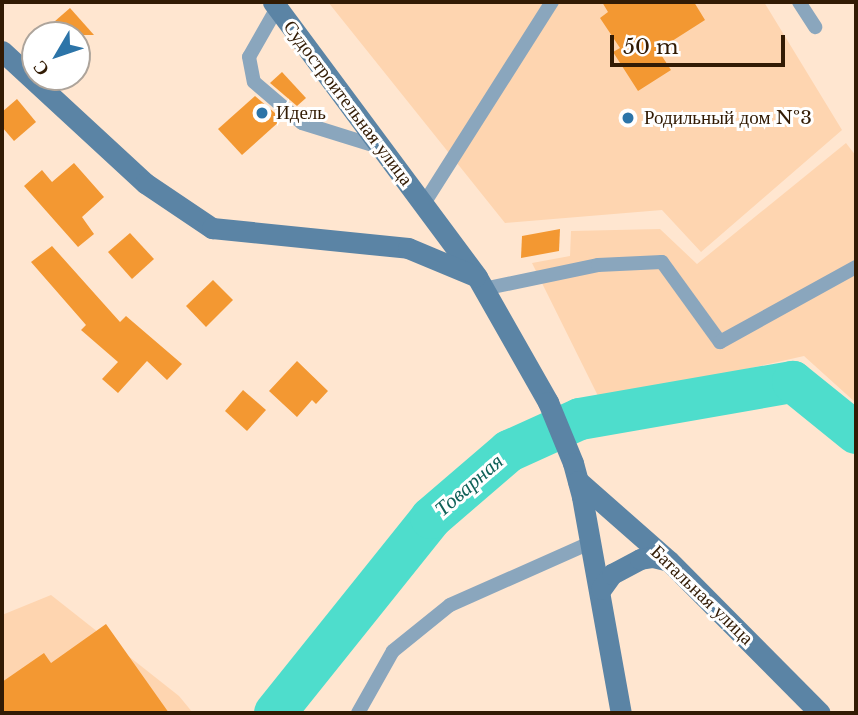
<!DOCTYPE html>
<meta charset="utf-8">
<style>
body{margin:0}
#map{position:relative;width:858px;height:715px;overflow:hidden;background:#ffe6d0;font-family:"Libre Baskerville",serif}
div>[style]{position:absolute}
.built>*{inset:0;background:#fed5b0}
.river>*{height:42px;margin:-21px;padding:0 21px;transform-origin:21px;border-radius:21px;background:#4eddcc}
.building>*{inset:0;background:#f39832}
.lane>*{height:14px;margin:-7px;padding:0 7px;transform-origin:7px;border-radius:7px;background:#8aa6bd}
.secondary>*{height:21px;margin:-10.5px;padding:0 10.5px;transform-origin:10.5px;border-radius:10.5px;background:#5b84a5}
.dots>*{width:19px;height:19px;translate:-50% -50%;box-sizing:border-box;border:4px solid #fff;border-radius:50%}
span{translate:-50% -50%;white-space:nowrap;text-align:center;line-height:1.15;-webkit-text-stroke:6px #fff;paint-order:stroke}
.street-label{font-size:19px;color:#321b04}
.poi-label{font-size:19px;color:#321b04}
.left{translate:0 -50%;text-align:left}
.water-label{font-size:21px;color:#106158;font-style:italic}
.frame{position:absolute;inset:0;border:4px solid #321b04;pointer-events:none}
.north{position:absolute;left:21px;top:21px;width:70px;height:70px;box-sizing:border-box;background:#fff;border:2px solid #ada49b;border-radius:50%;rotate:231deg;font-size:19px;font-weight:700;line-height:28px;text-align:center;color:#321b04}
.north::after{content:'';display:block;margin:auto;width:24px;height:32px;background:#2c74a8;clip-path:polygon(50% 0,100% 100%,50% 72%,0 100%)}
.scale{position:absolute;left:610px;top:35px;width:175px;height:32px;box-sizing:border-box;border:4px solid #321b04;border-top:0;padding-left:9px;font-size:21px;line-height:24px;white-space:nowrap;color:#321b04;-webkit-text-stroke:5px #fff;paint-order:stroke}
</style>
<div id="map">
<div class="built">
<div style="clip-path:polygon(328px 2px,764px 2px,842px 130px,701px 252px,662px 210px,505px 223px)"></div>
<div style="clip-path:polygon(846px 143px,856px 156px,856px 403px,804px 356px,601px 402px,532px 263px,570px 256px,571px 231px,660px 229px,697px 264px)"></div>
<div style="clip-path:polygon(51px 595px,179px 696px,193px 713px,2px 713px,2px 615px)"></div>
</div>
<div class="river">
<div style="left:275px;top:713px;width:250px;rotate:-51.3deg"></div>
<div style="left:431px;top:518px;width:103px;rotate:-40.7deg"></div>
<div style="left:509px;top:451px;width:78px;rotate:-24.3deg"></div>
<div style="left:580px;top:419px;width:216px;rotate:-9.9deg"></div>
<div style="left:793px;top:382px;width:81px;rotate:39deg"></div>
</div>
<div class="building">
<div style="clip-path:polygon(602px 2px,694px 2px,705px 20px,658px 50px,671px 70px,638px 91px,613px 52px,620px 48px,600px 18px,608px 12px)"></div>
<div style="clip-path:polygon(70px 8px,94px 35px,39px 35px)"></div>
<div style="clip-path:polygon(282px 72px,306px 98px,297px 106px,270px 83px)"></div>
<div style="clip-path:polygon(255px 96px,282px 119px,242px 155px,218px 129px)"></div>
<div style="clip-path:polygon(17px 99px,36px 122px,14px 141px,2px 127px,2px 112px)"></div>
<div style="clip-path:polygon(74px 163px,104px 197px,82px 217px,94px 234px,78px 247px,24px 186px,42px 170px,52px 182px)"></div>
<div style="clip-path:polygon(560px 229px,559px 251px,521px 258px,522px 236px)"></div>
<div style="clip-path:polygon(130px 233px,154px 259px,132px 279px,108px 252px)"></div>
<div style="clip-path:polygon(52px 246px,120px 322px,126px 316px,182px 364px,167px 380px,147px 361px,118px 393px,102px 379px,118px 362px,81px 330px,86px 325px,31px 262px)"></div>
<div style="clip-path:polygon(213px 280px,233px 300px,206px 327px,186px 306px)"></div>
<div style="clip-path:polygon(297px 361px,328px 391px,316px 404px,312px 400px,297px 417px,269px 391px)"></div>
<div style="clip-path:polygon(243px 390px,266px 410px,247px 431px,225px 411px)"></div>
<div style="clip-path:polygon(106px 624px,169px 713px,2px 713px,2px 682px,44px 653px,51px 663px)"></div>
</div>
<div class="lane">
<div style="left:799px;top:2px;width:30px;rotate:57deg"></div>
<div style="left:277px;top:8px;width:56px;rotate:119.7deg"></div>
<div style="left:249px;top:57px;width:25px;rotate:79deg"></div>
<div style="left:254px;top:82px;width:63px;rotate:40.5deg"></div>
<div style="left:302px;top:123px;width:81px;rotate:17.3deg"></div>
<div style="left:423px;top:205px;width:241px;rotate:-57.6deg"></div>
<div style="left:483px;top:289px;width:117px;rotate:-11.8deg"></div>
<div style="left:598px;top:265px;width:64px;rotate:-2.7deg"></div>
<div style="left:662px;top:262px;width:99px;rotate:54.1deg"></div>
<div style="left:720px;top:342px;width:155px;rotate:-28.9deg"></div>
<div style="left:358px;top:713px;width:71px;rotate:-60.6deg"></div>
<div style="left:393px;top:651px;width:73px;rotate:-38.9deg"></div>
<div style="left:450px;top:605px;width:155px;rotate:-23.9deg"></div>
</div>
<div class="secondary">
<div style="left:273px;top:2px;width:342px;rotate:53.4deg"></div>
<div style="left:477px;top:277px;width:144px;rotate:60.4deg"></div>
<div style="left:548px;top:402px;width:66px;rotate:67.7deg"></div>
<div style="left:573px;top:463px;width:35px;rotate:75deg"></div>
<div style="left:582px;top:497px;width:219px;rotate:79.8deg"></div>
<div style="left:2px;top:51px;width:195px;rotate:42.7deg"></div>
<div style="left:145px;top:183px;width:81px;rotate:33.9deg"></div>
<div style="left:212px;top:228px;width:197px;rotate:5.8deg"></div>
<div style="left:408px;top:248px;width:73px;rotate:22.7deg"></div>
<div style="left:578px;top:481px;width:121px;rotate:41.3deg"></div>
<div style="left:669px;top:561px;width:214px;rotate:45.2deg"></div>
<div style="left:601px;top:589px;width:19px;rotate:-54deg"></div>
<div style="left:612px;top:574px;width:32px;rotate:-28deg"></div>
<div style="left:640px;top:559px;width:13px;rotate:-9deg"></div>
<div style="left:653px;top:557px;width:16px;rotate:14deg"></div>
</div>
<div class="dots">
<div style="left:262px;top:113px;background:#2c74a8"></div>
<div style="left:628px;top:118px;background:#2c74a8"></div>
</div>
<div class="street-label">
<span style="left:348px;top:103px;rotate:53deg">Судостроительная улица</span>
<span style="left:702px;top:595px;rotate:44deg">Батальная улица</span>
</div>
<div class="poi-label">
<span class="left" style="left:276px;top:113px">Идель</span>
<span class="left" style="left:644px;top:118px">Родильный дом №3</span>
</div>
<div class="water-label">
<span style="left:469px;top:485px;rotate:-41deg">Товарная</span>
</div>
<div class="frame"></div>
<div class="north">С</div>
<div class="scale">50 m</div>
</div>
